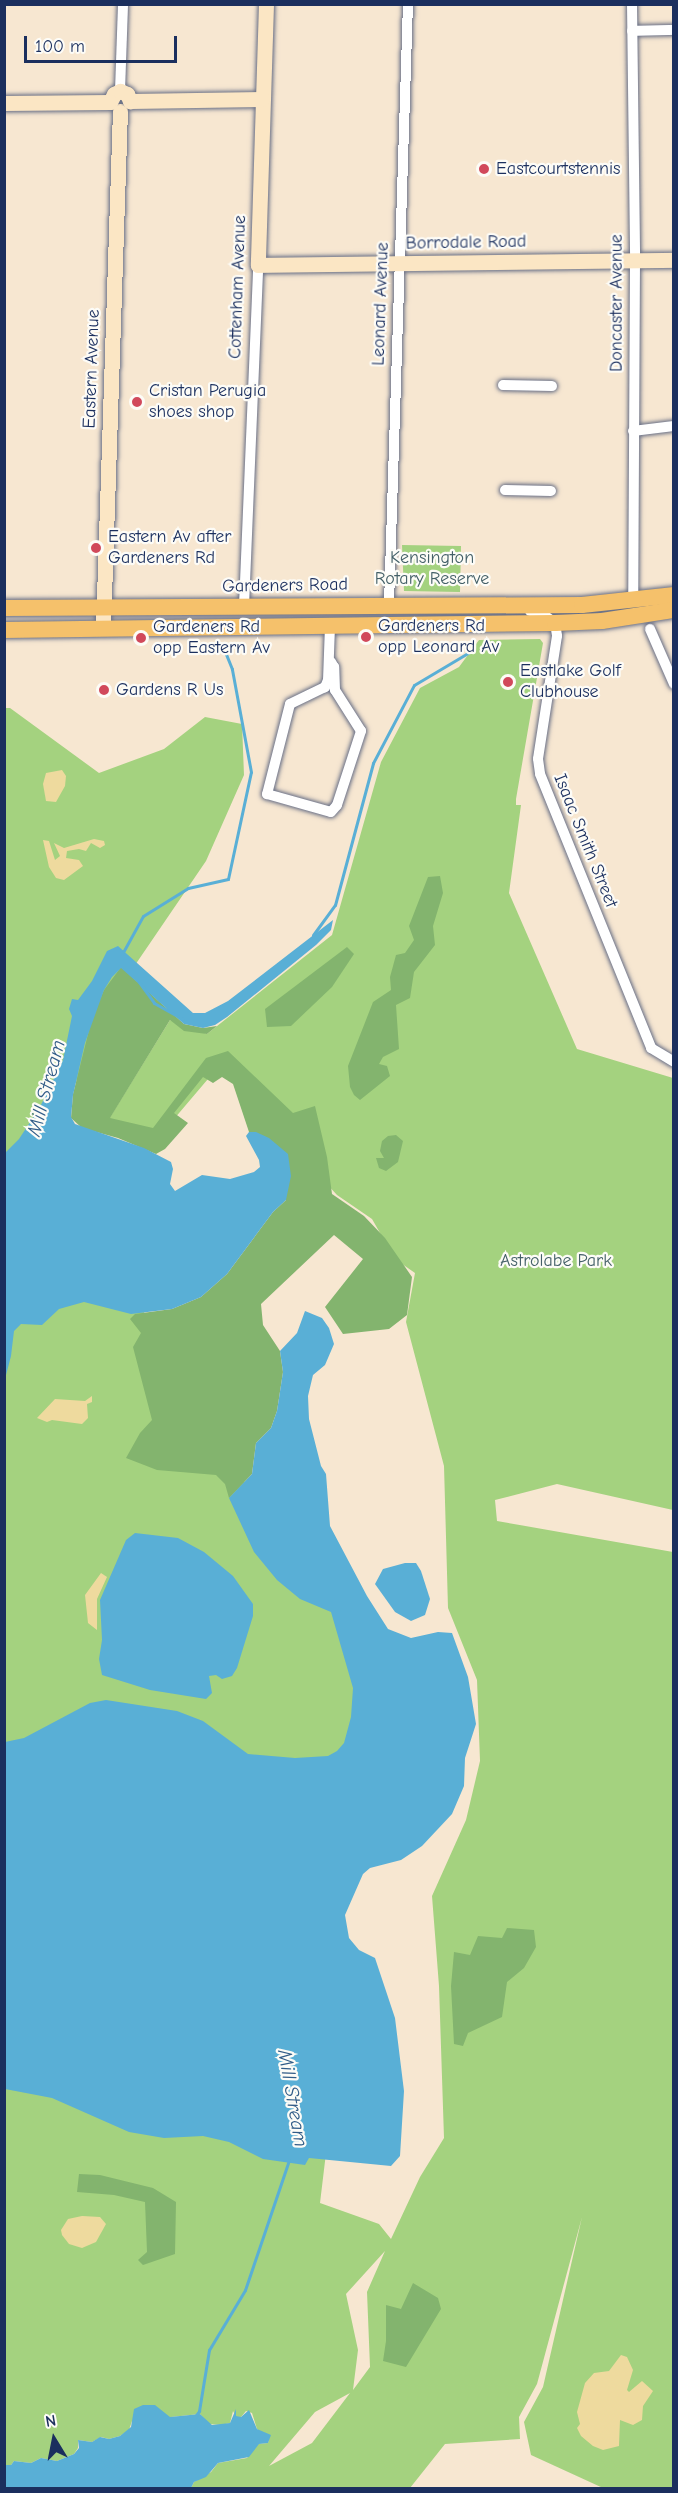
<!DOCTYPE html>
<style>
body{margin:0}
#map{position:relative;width:678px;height:2493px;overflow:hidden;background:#f7e7d1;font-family:"Comic Neue",sans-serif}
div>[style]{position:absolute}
.green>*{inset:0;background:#a4d27f}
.forest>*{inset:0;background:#83b46e}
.sand>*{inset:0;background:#eeda9e}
.water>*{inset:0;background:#59afd6}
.stream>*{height:3px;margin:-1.5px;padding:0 1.5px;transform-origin:1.5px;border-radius:1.5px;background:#59afd6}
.roads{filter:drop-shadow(0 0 2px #686f86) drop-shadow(0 0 2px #686f86)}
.street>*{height:10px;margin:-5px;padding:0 5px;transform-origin:5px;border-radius:5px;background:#fff}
.secondary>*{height:15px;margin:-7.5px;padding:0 7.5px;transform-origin:7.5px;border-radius:7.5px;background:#fbe6c4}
.primary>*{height:16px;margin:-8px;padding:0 8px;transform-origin:8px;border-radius:8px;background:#f5c16b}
.dots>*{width:16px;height:16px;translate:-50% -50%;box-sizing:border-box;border:3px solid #fdfcf7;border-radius:50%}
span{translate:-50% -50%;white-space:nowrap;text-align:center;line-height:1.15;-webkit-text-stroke:4.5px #fdfcf7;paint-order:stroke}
.poi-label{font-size:18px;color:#1b2f5e}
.left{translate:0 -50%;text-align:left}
.street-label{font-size:18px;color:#1b2f5e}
.park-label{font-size:18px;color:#446068}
.water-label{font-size:20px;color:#315c88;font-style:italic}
.frame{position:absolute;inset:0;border:6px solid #1b2f5e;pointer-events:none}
.north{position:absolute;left:24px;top:2409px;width:60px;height:60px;-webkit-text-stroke:4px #fdfcf7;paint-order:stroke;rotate:350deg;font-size:16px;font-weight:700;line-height:24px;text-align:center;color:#1b2f5e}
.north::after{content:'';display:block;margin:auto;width:21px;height:27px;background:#1b2f5e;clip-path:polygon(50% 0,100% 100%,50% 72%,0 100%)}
.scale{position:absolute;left:24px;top:36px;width:153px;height:27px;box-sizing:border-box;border:3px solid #1b2f5e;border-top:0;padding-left:8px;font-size:18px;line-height:21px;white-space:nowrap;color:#1b2f5e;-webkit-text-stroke:4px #fdfcf7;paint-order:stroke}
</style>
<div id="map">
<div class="green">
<div style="clip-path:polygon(402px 545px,461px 546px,460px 592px,404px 591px)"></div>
<div style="clip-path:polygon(evenodd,540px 639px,543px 643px,516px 799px,516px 805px,521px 805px,509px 893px,577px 1049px,673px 1078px,673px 1510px,557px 1484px,495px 1500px,497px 1521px,673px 1552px,673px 2488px,603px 2488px,531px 2455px,524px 2422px,543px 2387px,582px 2217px,537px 2384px,519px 2417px,520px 2439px,445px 2444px,410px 2488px,191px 2488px,194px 2482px,211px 2472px,218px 2463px,247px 2458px,258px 2444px,268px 2443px,269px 2438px,257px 2429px,252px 2413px,246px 2411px,241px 2417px,236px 2417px,233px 2411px,230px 2423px,221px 2425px,209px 2424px,200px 2414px,132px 2421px,129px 2430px,120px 2436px,109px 2439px,101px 2437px,92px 2442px,78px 2440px,78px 2448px,74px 2454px,57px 2461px,41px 2458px,31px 2463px,14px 2461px,11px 2465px,5px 2465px,4px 2062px,329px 2128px,320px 2203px,379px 2224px,391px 2239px,420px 2177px,444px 2138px,439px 1986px,432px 1896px,466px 1820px,480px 1761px,477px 1680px,448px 1608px,444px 1466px,406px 1322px,415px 1273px,395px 1259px,372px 1219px,337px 1195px,219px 1066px,157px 1139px,104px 1127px,170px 1020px,207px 1034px,332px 935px,381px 762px,420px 688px,459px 667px,479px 640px,540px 639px,385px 2251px,367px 2292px,370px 2367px,353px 2390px,358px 2350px,346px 2294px,385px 2251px,540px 639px,350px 2393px,312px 2443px,269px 2466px,315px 2412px,350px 2393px)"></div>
<div style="clip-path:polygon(5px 708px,10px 708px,99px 773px,164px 749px,205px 717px,242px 724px,244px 775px,206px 861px,116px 993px,5px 1239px)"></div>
<div style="clip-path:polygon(132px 1290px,219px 1450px,338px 1600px,362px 1675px,352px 1769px,5px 1755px,5px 1291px)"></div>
</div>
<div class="forest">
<div style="clip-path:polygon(440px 876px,443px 893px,433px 926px,435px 945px,414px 972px,410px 998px,396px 1005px,399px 1049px,383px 1057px,379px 1064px,387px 1066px,390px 1076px,360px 1100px,354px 1095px,350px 1087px,348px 1066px,373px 1002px,391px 990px,390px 977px,396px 955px,405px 953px,414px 940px,409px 926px,428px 877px)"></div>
<div style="clip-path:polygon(347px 947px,354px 954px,332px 987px,291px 1026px,267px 1027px,265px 1009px)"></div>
<div style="clip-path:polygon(121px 967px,184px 1024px,203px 1028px,217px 1026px,207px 1034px,184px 1031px,170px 1020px,110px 1118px,153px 1128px,206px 1058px,228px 1051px,293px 1113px,315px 1106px,327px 1157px,332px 1194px,364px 1216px,385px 1238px,412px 1277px,407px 1315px,389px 1329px,343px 1334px,325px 1307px,363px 1259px,334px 1235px,261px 1304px,263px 1325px,280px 1351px,283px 1372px,277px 1411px,271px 1428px,256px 1443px,252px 1474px,229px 1498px,225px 1484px,216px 1475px,157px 1470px,126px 1458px,140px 1433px,152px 1420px,133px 1347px,141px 1333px,130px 1319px,135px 1314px,172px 1309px,201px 1297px,227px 1274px,273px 1212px,286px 1200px,256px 1133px,249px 1132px,233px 1084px,222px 1077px,213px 1083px,203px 1077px,174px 1113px,188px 1123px,165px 1149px,156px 1154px,118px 1138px,82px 1128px,71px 1118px,73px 1094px,92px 1018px,104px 990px)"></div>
<div style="clip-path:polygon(396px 1135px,403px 1141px,398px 1162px,386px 1171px,379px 1168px,376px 1158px,384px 1158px,380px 1151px,382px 1141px,388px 1136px)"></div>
<div style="clip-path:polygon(507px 1928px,534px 1930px,536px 1947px,524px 1968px,507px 1982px,502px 2017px,468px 2033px,463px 2046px,454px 2044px,451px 1986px,454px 1952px,470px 1955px,478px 1936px,502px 1938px)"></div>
<div style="clip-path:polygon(79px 2174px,100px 2175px,153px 2188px,176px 2202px,175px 2254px,143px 2265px,138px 2260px,147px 2252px,145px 2202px,114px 2195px,77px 2192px)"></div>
<div style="clip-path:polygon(413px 2283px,438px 2298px,441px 2309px,406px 2367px,383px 2361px,386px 2341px,386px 2305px,401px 2309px)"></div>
</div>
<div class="sand">
<div style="clip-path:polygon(62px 770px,66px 776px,65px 786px,56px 802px,46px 801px,43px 784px,46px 773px)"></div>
<div style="clip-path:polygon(94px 839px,104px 841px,105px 845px,100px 848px,91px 843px,86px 851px,79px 849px,67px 851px,66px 858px,79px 860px,83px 866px,64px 880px,56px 878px,49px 867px,43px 840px,49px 841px,55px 860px,60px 856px,54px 843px,64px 848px)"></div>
<div style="clip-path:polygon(92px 1396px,92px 1402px,87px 1404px,88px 1418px,82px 1424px,52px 1420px,47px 1422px,37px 1418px,55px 1399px,85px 1401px)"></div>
<div style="clip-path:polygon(101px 1573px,107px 1577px,97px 1599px,97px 1630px,88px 1623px,85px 1595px)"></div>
<div style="clip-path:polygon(82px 2216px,100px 2217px,106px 2224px,96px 2242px,82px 2248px,69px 2244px,62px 2235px,61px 2230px,68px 2219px)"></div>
<div style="clip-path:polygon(621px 2355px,627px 2357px,633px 2370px,627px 2390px,629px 2392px,642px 2381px,653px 2391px,643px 2406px,642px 2420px,633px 2425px,620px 2420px,619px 2446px,603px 2450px,593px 2446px,581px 2436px,577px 2428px,580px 2424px,577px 2412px,585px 2383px,594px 2373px,609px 2371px)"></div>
</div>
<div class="water">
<div style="clip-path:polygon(333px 920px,331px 930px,316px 945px,227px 1017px,215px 1025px,203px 1028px,184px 1024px,121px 968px,112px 977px,104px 990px,85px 1043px,73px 1095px,71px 1117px,75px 1124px,144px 1148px,171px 1162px,173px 1169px,170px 1184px,175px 1191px,202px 1175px,230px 1179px,254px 1172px,260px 1167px,259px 1160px,246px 1136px,249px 1132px,256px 1132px,269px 1138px,288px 1154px,291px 1176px,286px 1200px,273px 1212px,227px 1274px,201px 1297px,172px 1309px,131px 1314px,84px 1302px,59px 1309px,42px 1325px,21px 1324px,14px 1331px,11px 1356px,5px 1379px,5px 1153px,19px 1139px,40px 1107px,63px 1060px,72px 1016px,69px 1009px,72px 999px,78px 1000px,92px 981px,107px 951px,118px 946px,193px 1013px,205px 1013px,228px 1001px)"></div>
<div style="clip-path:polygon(305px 1311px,322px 1318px,329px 1328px,334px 1344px,325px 1365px,313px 1375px,308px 1396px,309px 1419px,321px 1466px,326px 1474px,330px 1526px,367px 1596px,388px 1629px,411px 1638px,438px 1632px,452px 1633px,468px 1677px,476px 1724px,465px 1758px,464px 1786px,452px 1814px,422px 1846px,401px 1860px,370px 1868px,363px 1874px,345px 1915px,349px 1938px,359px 1950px,375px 1958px,395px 2018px,404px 2091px,400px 2156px,391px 2166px,309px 2158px,305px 2165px,263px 2159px,229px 2142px,203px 2136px,164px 2138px,129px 2132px,52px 2098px,5px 2089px,5px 1742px,24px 1738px,90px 1703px,106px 1700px,177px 1711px,203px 1721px,248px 1754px,295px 1758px,328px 1756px,337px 1751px,344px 1743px,351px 1717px,353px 1688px,331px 1612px,300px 1599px,277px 1580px,254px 1552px,229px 1498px,252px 1474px,256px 1443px,271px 1428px,277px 1411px,283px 1372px,280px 1351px,297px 1333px)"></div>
<div style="clip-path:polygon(135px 1533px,178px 1538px,204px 1552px,233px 1576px,253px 1604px,253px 1616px,237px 1668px,232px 1676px,222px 1679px,216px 1675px,209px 1676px,212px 1693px,206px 1699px,150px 1690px,102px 1675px,99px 1659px,102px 1640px,100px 1600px,126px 1540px)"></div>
<div style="clip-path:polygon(405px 1563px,416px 1563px,421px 1571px,430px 1599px,425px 1615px,411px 1621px,395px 1612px,375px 1584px,383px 1569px)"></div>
<div style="clip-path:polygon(143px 2405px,155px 2405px,170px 2417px,200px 2414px,212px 2425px,230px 2423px,236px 2409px,236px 2416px,241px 2417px,249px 2410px,257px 2429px,271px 2435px,268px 2443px,259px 2444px,249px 2457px,218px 2463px,206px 2477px,194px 2482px,191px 2488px,5px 2488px,5px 2465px,11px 2465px,14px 2461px,31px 2463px,41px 2458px,57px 2461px,74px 2454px,79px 2448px,78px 2440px,92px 2442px,100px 2437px,109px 2439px,120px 2436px,131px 2427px,134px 2409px)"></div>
</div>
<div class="stream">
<div style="left:313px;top:935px;width:37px;rotate:-54deg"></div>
<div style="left:335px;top:905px;width:147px;rotate:-75deg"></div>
<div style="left:373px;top:763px;width:88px;rotate:-62.3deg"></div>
<div style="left:414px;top:685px;width:69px;rotate:-30.7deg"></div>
<div style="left:122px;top:954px;width:43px;rotate:-61.1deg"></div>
<div style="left:143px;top:916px;width:53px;rotate:-31.9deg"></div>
<div style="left:188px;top:888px;width:41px;rotate:-12.7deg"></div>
<div style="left:228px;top:879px;width:109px;rotate:-77.9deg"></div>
<div style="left:251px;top:772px;width:105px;rotate:-100.5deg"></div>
<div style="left:232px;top:669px;width:22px;rotate:-112deg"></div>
<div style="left:139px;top:982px;width:26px;rotate:54deg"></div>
<div style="left:154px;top:1003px;width:33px;rotate:29deg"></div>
<div style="left:194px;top:2418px;width:9px;rotate:-54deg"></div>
<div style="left:199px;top:2411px;width:62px;rotate:-80.7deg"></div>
<div style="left:209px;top:2350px;width:70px;rotate:-59deg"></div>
<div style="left:245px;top:2290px;width:137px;rotate:-71.3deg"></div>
</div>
<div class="roads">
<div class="street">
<div style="left:632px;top:4px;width:256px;rotate:89.3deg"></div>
<div style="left:635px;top:260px;width:342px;rotate:90.3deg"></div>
<div style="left:632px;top:31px;width:42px;rotate:-1.4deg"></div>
<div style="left:120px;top:91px;width:87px;rotate:-88deg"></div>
<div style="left:503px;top:385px;width:49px;rotate:1.2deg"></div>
<div style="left:633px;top:431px;width:41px;rotate:-7deg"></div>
<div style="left:505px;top:490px;width:46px;rotate:1.2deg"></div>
<div style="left:389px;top:604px;width:600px;rotate:-88.19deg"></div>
<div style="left:244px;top:606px;width:341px;rotate:-87.6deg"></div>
<div style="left:530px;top:611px;width:13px;rotate:13deg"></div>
<div style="left:543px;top:614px;width:15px;rotate:37deg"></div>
<div style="left:555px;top:623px;width:13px;rotate:81deg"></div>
<div style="left:557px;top:636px;width:124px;rotate:98.8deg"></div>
<div style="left:538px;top:759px;width:15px;rotate:82deg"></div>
<div style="left:540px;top:774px;width:296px;rotate:67.9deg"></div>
<div style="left:651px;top:1048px;width:27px;rotate:31deg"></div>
<div style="left:330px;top:626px;width:54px;rotate:92.1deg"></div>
<div style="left:328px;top:680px;width:8px;rotate:113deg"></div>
<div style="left:325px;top:687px;width:39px;rotate:154deg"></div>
<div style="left:290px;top:704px;width:93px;rotate:104.3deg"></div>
<div style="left:267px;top:794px;width:66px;rotate:15.7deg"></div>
<div style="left:331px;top:812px;width:9px;rotate:-49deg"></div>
<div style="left:337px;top:805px;width:78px;rotate:-72deg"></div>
<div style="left:361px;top:731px;width:49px;rotate:-122.4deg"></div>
<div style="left:335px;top:690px;width:23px;rotate:-92deg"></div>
<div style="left:334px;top:667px;width:6px;rotate:-121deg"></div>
<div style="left:650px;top:629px;width:60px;rotate:66.4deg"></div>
</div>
<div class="secondary">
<div style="left:266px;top:4px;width:261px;rotate:91.8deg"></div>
<div style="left:258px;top:265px;width:416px;rotate:-0.7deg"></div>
<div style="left:130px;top:101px;width:132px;rotate:-0.9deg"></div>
<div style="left:110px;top:102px;width:9px;rotate:-63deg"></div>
<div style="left:114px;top:94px;width:7px;rotate:-27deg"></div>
<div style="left:120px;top:91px;width:8px;rotate:23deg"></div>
<div style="left:127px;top:94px;width:8px;rotate:67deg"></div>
<div style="left:4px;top:103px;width:106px;rotate:-0.5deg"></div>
<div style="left:103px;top:628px;width:517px;rotate:-88.12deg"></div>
</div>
<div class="primary">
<div style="left:4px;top:608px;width:578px;rotate:-0.3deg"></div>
<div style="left:582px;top:605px;width:93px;rotate:-6.2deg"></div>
<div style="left:4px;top:630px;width:551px;rotate:-0.73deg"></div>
<div style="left:555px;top:623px;width:47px;rotate:-2.4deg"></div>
<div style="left:602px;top:621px;width:73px;rotate:-8.7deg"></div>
</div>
</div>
<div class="dots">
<div style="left:484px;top:169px;background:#d1495b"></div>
<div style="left:137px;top:402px;background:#d1495b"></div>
<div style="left:96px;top:548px;background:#d1495b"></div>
<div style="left:366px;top:637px;background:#d1495b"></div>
<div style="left:141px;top:638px;background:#d1495b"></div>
<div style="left:508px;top:682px;background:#d1495b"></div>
<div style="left:104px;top:690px;background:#d1495b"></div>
</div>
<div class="poi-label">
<span class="left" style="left:496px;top:169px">Eastcourtstennis</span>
<span class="left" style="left:149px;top:402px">Cristan Perugia<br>shoes shop</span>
<span class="left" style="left:108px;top:548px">Eastern Av after<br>Gardeners Rd</span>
<span class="left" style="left:378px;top:637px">Gardeners Rd<br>opp Leonard Av</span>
<span class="left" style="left:153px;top:638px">Gardeners Rd<br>opp Eastern Av</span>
<span class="left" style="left:520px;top:682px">Eastlake Golf<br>Clubhouse</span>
<span class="left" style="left:116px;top:690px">Gardens R Us</span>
</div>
<div class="street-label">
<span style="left:466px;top:243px;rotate:-1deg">Borrodale Road</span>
<span style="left:238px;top:287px;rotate:-88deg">Cottenham Avenue</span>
<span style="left:617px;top:303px;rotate:-90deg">Doncaster Avenue</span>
<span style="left:381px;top:304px;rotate:-88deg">Leonard Avenue</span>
<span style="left:92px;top:369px;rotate:-88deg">Eastern Avenue</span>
<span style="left:285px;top:586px;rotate:-1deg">Gardeners Road</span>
<span style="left:585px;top:841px;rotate:68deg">Isaac Smith Street</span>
</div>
<div class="park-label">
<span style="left:432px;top:569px">Kensington<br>Rotary Reserve</span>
<span style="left:556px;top:1261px">Astrolabe Park</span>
</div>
<div class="water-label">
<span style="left:46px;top:1088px;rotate:-75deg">Mill Stream</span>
<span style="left:293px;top:2098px;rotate:80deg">Mill Stream</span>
</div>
<div class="frame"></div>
<div class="north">N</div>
<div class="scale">100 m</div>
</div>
